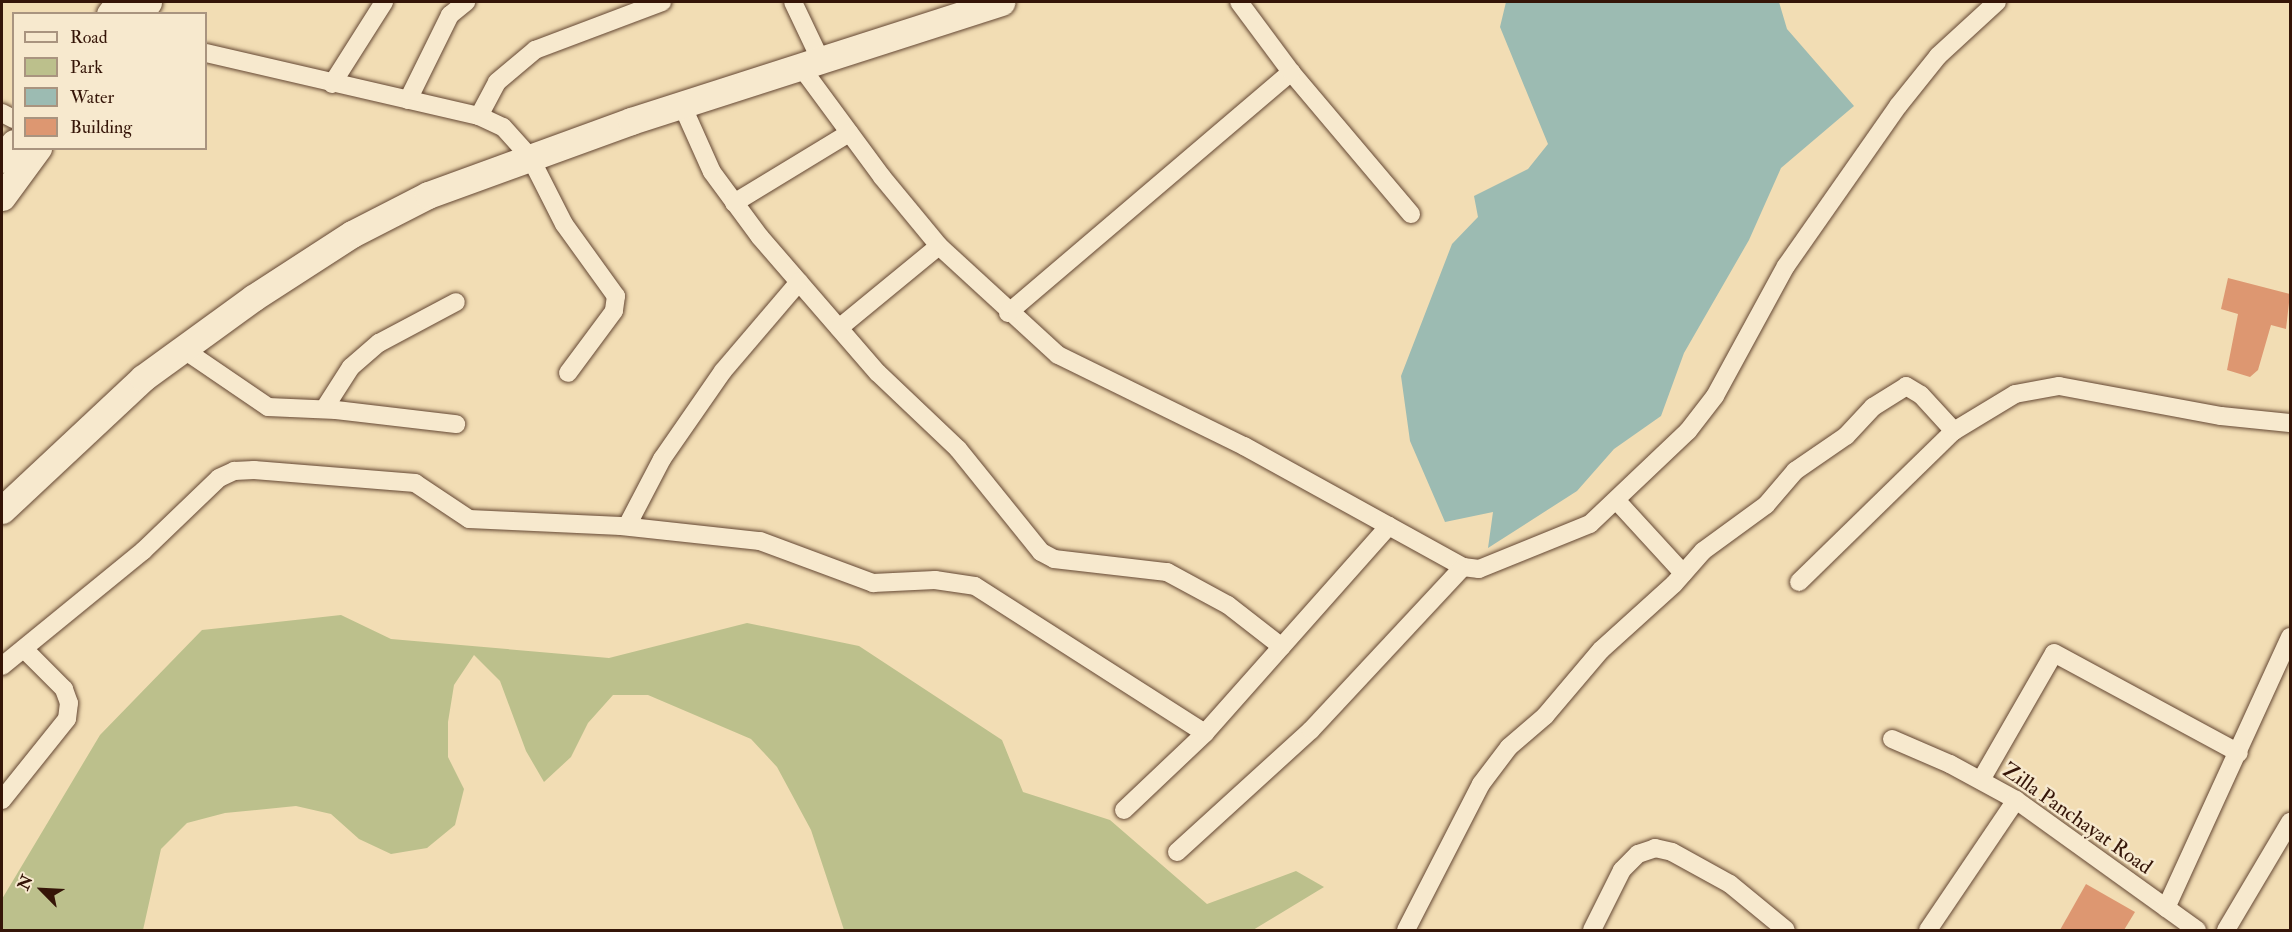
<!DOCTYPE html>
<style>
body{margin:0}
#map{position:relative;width:2292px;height:932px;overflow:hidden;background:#f2ddb4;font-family:"IM FELL Double Pica",serif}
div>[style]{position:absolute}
.green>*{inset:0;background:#bcc08c}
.water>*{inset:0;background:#9cbbb2}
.building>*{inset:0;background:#dd9771}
.roads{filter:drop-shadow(0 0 2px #644733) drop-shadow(0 0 2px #644733)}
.street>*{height:18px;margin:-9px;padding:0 9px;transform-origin:9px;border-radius:9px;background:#f7e9ce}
.secondary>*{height:27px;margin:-13.5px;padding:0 13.5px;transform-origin:13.5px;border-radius:13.5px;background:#f7e9ce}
span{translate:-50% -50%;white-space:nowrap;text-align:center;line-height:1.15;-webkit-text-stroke:5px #f7e9ce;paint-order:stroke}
.street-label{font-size:21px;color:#351508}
.frame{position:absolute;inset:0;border:3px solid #351508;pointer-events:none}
.legend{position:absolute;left:12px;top:12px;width:195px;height:138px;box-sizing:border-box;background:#f7e9ce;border:2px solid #a9947f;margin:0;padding:8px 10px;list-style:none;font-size:18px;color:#351508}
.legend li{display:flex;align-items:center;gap:12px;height:30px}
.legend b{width:30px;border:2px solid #a9947f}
.north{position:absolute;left:12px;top:860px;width:60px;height:60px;-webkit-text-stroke:4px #f7e9ce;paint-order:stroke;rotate:294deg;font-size:16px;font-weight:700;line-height:24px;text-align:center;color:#351508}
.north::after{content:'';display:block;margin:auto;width:21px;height:27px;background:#351508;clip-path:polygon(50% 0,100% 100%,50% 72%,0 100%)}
</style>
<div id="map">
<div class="green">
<div style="clip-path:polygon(341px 615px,391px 639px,609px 658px,747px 623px,859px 646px,1002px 740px,1023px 792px,1110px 820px,1207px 904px,1296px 871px,1324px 887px,1253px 930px,844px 930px,811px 830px,777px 767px,751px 739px,648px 695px,613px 695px,588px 723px,571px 757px,544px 782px,526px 751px,500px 681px,474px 655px,454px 685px,448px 722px,448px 757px,464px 789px,455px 825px,427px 848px,391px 854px,359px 839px,331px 814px,296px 806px,225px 813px,187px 823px,161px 849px,143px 930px,2px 930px,2px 899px,100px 735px,202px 630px)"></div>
</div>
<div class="water">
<div style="clip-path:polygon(1506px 2px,1779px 2px,1787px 29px,1854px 106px,1781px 168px,1749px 240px,1684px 353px,1661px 416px,1614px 449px,1577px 491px,1488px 548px,1493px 512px,1445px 522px,1410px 441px,1401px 376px,1452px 244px,1478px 217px,1474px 196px,1528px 169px,1548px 144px,1500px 27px)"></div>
</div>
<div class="building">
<div style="clip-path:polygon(2228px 278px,2290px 294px,2286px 329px,2271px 325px,2258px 370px,2250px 377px,2227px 370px,2238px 314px,2221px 309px)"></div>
<div style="clip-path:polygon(2086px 884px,2135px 912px,2124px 930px,2060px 930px)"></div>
</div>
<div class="roads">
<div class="street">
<div style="left:793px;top:2px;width:65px;rotate:64.6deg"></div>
<div style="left:206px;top:53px;width:280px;rotate:13deg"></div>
<div style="left:479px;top:116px;width:26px;rotate:25deg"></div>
<div style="left:503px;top:127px;width:40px;rotate:48deg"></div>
<div style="left:530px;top:157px;width:75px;rotate:63.1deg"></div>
<div style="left:564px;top:224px;width:89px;rotate:54.2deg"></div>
<div style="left:616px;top:296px;width:15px;rotate:98deg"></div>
<div style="left:614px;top:311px;width:77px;rotate:126.6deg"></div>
<div style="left:801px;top:67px;width:137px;rotate:53.6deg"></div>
<div style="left:882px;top:177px;width:89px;rotate:50.4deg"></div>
<div style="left:939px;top:246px;width:161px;rotate:42.5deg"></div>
<div style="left:1058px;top:355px;width:207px;rotate:26.1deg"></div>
<div style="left:1244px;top:446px;width:250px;rotate:28.9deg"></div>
<div style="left:1463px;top:567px;width:16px;rotate:7deg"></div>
<div style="left:1479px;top:569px;width:120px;rotate:-22.1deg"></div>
<div style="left:1590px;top:524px;width:135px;rotate:-43.5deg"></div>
<div style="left:1688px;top:431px;width:44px;rotate:-52.4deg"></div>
<div style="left:1715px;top:396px;width:148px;rotate:-61.4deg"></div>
<div style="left:1786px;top:266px;width:195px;rotate:-55deg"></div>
<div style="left:1898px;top:106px;width:64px;rotate:-51.3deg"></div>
<div style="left:1938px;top:56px;width:80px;rotate:-42.5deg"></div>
<div style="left:1291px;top:72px;width:186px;rotate:49.8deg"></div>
<div style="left:332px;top:84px;width:97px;rotate:-57.6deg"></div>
<div style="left:408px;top:100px;width:95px;rotate:-63.7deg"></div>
<div style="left:450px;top:15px;width:21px;rotate:-39deg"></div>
<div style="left:682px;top:105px;width:73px;rotate:65.9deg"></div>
<div style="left:712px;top:172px;width:81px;rotate:53.6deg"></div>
<div style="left:760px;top:237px;width:180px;rotate:49.1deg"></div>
<div style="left:878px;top:373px;width:110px;rotate:43.5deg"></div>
<div style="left:958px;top:449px;width:132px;rotate:51.1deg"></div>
<div style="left:1041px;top:552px;width:15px;rotate:28deg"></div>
<div style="left:1054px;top:559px;width:114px;rotate:6.6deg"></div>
<div style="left:1167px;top:572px;width:69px;rotate:28.4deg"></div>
<div style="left:1228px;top:605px;width:68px;rotate:37.9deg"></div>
<div style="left:2px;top:113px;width:13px;rotate:27deg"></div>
<div style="left:479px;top:116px;width:38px;rotate:-62deg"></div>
<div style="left:497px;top:82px;width:50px;rotate:-40.1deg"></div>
<div style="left:535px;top:50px;width:136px;rotate:-20.7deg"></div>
<div style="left:734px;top:203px;width:135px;rotate:-31.3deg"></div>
<div style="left:1008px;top:313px;width:372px;rotate:-40.4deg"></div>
<div style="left:1291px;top:72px;width:87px;rotate:-126.6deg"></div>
<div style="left:839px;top:328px;width:129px;rotate:-39.4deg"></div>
<div style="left:183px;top:349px;width:103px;rotate:34.3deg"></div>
<div style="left:268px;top:407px;width:68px;rotate:2.5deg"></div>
<div style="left:336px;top:410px;width:121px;rotate:6.7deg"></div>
<div style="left:324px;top:409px;width:50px;rotate:-57.3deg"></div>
<div style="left:351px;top:367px;width:37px;rotate:-41deg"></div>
<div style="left:379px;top:343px;width:87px;rotate:-28deg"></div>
<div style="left:1617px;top:501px;width:98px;rotate:47.5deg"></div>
<div style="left:627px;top:526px;width:76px;rotate:-62.4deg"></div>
<div style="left:662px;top:459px;width:107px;rotate:-55.3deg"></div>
<div style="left:723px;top:371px;width:117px;rotate:-49.5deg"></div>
<div style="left:1799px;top:582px;width:216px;rotate:-44.3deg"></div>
<div style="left:2px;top:666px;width:182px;rotate:-39.2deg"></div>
<div style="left:143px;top:551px;width:105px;rotate:-43.8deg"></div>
<div style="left:219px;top:478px;width:17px;rotate:-25deg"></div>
<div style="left:234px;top:471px;width:20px;rotate:-3deg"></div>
<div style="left:254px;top:470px;width:162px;rotate:4.6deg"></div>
<div style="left:415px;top:483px;width:65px;rotate:33.7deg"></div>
<div style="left:469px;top:519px;width:152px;rotate:2.6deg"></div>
<div style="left:621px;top:526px;width:140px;rotate:6.2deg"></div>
<div style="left:760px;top:541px;width:121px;rotate:20.4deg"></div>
<div style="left:873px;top:583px;width:62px;rotate:-2.8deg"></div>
<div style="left:935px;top:580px;width:40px;rotate:8.5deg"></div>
<div style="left:975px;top:586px;width:273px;rotate:32.6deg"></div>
<div style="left:1205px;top:733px;width:277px;rotate:-48.4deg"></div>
<div style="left:1892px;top:739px;width:63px;rotate:23.3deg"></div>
<div style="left:1950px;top:764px;width:75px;rotate:28.6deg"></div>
<div style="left:2016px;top:800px;width:223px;rotate:35.7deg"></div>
<div style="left:1981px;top:780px;width:146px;rotate:-60.1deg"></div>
<div style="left:2054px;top:653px;width:210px;rotate:28.4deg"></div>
<div style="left:2px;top:800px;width:104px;rotate:-51.3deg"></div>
<div style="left:67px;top:719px;width:16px;rotate:-83deg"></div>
<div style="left:69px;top:703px;width:15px;rotate:-110deg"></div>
<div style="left:64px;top:689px;width:57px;rotate:-135deg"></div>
<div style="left:1124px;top:810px;width:112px;rotate:-43.5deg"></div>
<div style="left:1177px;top:852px;width:181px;rotate:-42.3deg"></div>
<div style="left:1311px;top:730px;width:223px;rotate:-47deg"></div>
<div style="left:2166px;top:908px;width:298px;rotate:-65.4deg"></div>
<div style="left:1406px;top:930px;width:164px;rotate:-62.8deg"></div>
<div style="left:1481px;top:784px;width:46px;rotate:-52.9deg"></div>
<div style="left:1509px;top:747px;width:48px;rotate:-40.7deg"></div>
<div style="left:1545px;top:716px;width:87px;rotate:-49.7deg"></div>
<div style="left:1601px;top:650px;width:98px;rotate:-42.1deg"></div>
<div style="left:1674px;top:584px;width:44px;rotate:-48.7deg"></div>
<div style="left:1703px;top:551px;width:78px;rotate:-36.1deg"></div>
<div style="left:1766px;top:505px;width:45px;rotate:-49.5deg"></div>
<div style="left:1795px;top:471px;width:62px;rotate:-34.5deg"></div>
<div style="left:1846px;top:436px;width:40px;rotate:-47deg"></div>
<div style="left:1873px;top:407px;width:39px;rotate:-32deg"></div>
<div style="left:1906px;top:386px;width:17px;rotate:31deg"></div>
<div style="left:1921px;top:395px;width:49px;rotate:47.5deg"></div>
<div style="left:1954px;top:431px;width:71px;rotate:-31.2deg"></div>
<div style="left:2015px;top:394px;width:45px;rotate:-10.3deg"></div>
<div style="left:2059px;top:386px;width:165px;rotate:10.5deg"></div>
<div style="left:2221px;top:416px;width:69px;rotate:5.8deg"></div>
<div style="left:1592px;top:930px;width:67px;rotate:-63.4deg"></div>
<div style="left:1622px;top:870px;width:23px;rotate:-45deg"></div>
<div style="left:1638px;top:854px;width:18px;rotate:-19deg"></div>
<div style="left:1655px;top:848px;width:17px;rotate:13deg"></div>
<div style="left:1672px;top:852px;width:66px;rotate:28.9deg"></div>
<div style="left:1730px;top:884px;width:72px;rotate:39.4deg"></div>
<div style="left:1928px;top:930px;width:157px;rotate:-55.9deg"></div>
<div style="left:2226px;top:930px;width:126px;rotate:-59.3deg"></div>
</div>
<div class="secondary">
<div style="left:110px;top:14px;width:15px;rotate:-53deg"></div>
<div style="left:139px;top:14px;width:15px;rotate:-53deg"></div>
<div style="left:2px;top:159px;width:20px;rotate:-53deg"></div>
<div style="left:2px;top:197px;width:61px;rotate:-53.7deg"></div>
<div style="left:2px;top:510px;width:193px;rotate:-43.1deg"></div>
<div style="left:143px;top:378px;width:136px;rotate:-36deg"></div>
<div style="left:253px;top:298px;width:118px;rotate:-32.9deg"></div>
<div style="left:352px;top:234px;width:85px;rotate:-27.2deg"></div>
<div style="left:428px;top:195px;width:216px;rotate:-20deg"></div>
<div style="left:631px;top:121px;width:389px;rotate:-17.8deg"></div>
</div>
</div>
<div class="street-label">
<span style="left:2077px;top:819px;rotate:35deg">Zilla Panchayat Road</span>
</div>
<div class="frame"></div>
<ul class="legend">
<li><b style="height:8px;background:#f7e9ce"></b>Road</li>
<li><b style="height:16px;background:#bcc08c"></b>Park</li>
<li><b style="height:16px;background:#9cbbb2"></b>Water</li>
<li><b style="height:16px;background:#dd9771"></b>Building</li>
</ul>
<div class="north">N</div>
</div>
